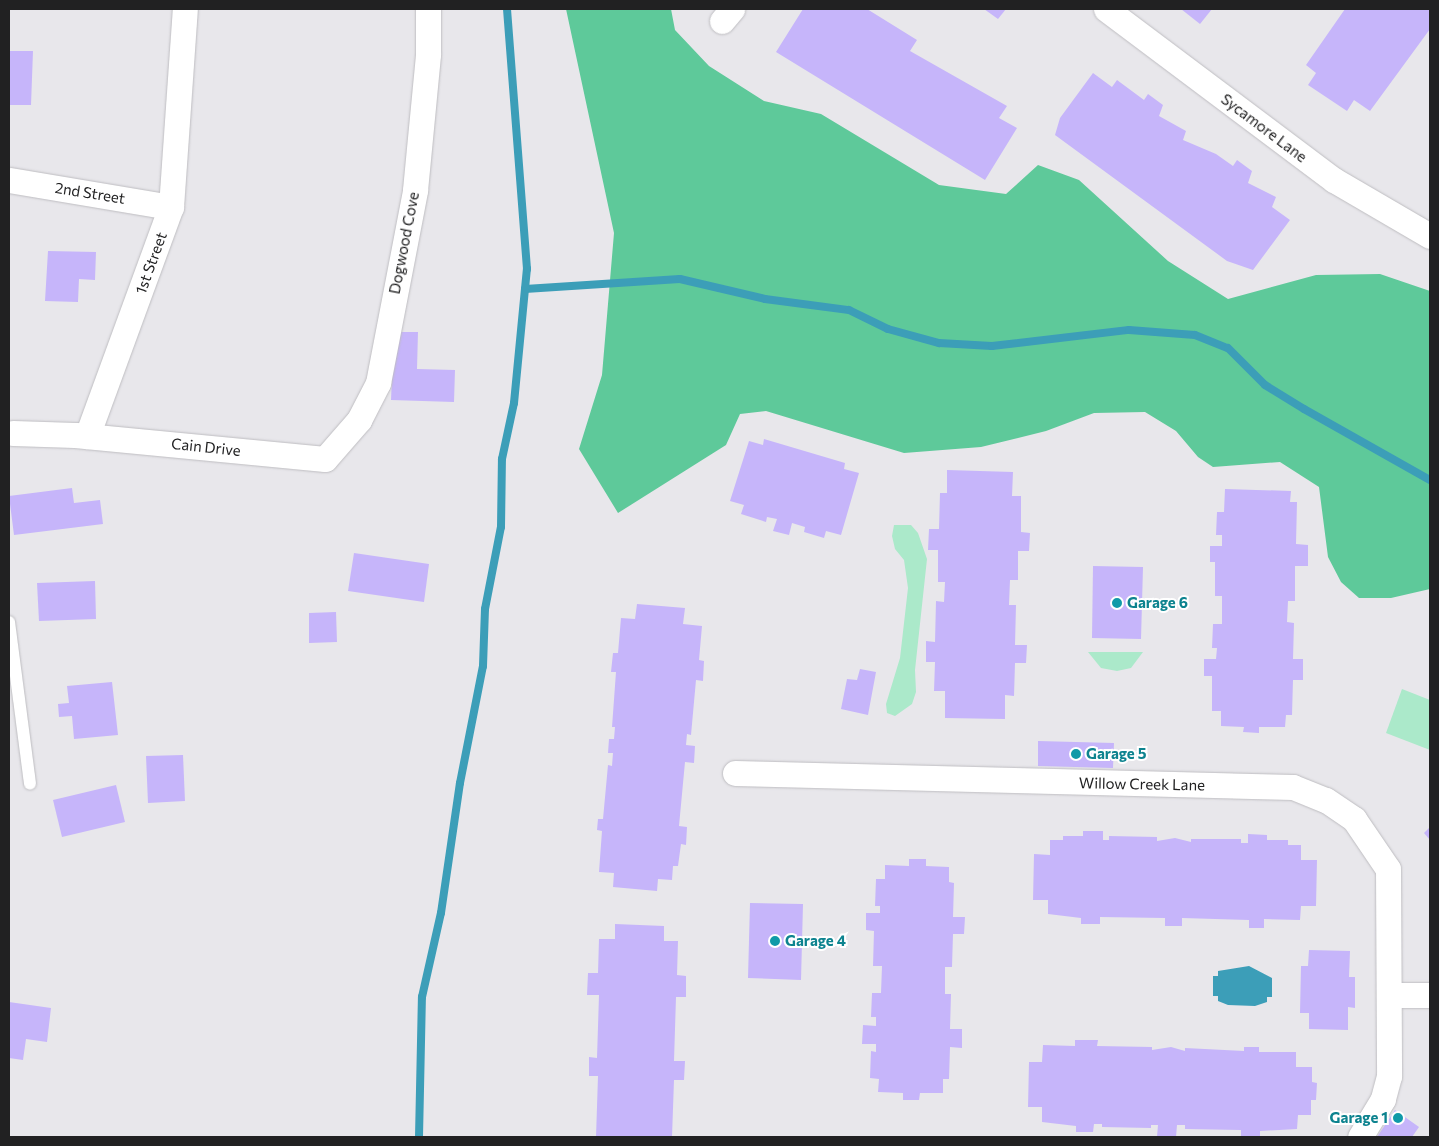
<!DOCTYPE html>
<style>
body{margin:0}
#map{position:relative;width:1439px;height:1146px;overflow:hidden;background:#e8e7eb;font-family:Commissioner,sans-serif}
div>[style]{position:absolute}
.green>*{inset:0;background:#abe9ca}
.forest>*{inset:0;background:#5ec99a}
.water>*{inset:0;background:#3c9eb8}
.stream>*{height:8px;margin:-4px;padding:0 4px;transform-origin:4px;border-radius:4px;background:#3c9eb8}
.building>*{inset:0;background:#c6b5fa}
.roads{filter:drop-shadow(0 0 1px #bebdc1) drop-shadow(0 0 1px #bebdc1)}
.service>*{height:12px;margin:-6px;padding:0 6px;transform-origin:6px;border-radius:6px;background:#fff}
.minor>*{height:25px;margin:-12.5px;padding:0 12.5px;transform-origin:12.5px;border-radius:12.5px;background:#fff}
.dots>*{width:14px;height:14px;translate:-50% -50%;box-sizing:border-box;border:2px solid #fff;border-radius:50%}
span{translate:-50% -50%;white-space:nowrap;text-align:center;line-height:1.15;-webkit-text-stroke:4px #fff;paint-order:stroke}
.street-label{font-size:15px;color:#212122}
.culture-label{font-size:15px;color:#0d838f;font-weight:700}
.left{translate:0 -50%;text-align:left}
.right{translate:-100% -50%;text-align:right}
.frame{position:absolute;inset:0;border:10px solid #212122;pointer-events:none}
</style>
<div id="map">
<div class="green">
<div style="clip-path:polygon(894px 525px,911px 525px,918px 533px,927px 559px,915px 670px,916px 692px,912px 704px,895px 716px,887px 713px,886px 704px,900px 658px,908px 588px,904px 560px,895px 549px,892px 536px)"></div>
<div style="clip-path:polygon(1088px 652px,1143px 652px,1131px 668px,1117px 671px,1101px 668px)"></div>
<div style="clip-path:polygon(1402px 689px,1430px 700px,1430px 750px,1386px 733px)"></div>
</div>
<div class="forest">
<div style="clip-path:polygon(566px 9px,671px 9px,675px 30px,709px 66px,764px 101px,821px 114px,939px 185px,1006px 194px,1038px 165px,1079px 180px,1168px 261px,1228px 299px,1316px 275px,1380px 274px,1430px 291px,1430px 589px,1391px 598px,1359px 598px,1341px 582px,1328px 557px,1319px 487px,1280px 462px,1213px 467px,1198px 457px,1176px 431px,1145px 412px,1094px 413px,1046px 431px,981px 447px,904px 453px,766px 411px,740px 414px,726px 445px,618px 513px,579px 449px,602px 375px,614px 233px)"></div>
</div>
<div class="water">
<div style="clip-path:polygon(1249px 966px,1272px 978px,1272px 997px,1267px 997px,1267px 1002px,1255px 1006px,1228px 1005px,1218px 1001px,1218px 996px,1213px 996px,1213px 976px,1218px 976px,1218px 971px)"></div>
</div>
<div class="stream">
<div style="left:525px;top:289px;width:155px;rotate:-3.7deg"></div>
<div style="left:680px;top:279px;width:87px;rotate:13.2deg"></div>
<div style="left:765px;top:299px;width:85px;rotate:7.5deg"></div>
<div style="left:849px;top:310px;width:43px;rotate:26deg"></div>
<div style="left:888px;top:329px;width:53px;rotate:15.4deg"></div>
<div style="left:939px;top:343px;width:53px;rotate:3.2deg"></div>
<div style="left:992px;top:346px;width:138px;rotate:-6.7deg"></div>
<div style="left:1129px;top:330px;width:66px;rotate:4.3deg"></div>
<div style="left:1195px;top:335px;width:35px;rotate:22deg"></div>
<div style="left:1228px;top:348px;width:52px;rotate:45deg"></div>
<div style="left:1265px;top:385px;width:46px;rotate:31.6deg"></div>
<div style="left:1304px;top:409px;width:145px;rotate:29.4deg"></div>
<div style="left:419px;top:1137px;width:140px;rotate:-88.8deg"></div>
<div style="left:422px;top:997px;width:86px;rotate:-77.3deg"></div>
<div style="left:441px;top:913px;width:131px;rotate:-81.7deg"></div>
<div style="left:460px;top:783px;width:119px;rotate:-78.9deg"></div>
<div style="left:483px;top:666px;width:57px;rotate:-88deg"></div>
<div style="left:485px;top:609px;width:84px;rotate:-79deg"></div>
<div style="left:501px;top:527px;width:68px;rotate:-89.2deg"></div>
<div style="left:502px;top:459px;width:57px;rotate:-77.9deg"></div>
<div style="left:514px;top:403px;width:135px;rotate:-84.5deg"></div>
<div style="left:527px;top:269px;width:261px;rotate:-94.4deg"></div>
</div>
<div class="building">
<div style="clip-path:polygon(803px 9px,867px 9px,917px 40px,910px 51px,1007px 106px,999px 118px,1017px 128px,985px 180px,776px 52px)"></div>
<div style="clip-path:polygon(984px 9px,1006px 9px,998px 19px)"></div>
<div style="clip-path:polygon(1181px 9px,1212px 9px,1200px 24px)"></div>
<div style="clip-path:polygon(1345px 9px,1430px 9px,1430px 29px,1370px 111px,1354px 100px,1347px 111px,1308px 85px,1316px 73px,1306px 65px)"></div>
<div style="clip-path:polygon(9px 51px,33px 51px,31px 105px,9px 105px)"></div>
<div style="clip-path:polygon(1093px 73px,1112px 87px,1117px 80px,1144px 100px,1148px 94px,1163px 105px,1159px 116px,1186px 131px,1183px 140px,1216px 154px,1233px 166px,1237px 160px,1252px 171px,1248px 183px,1276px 197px,1272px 207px,1290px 220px,1253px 270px,1227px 261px,1055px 135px,1060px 118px)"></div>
<div style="clip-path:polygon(48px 251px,96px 252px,95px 280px,79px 279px,78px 302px,45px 301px)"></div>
<div style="clip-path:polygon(394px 332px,418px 332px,417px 369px,455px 370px,454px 402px,391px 400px)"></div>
<div style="clip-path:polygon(764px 439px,845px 463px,844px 469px,859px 473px,841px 535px,826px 531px,824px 538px,804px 532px,805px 527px,792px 523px,789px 535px,773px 531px,777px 519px,767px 517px,766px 522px,741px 514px,744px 505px,730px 501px,749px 441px,763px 445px)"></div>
<div style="clip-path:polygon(947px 470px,1013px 472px,1012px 496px,1021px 496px,1021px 532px,1030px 533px,1029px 551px,1018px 551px,1018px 580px,1010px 580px,1009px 605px,1016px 605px,1015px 645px,1027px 645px,1026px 663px,1015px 663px,1014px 696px,1005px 695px,1005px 719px,945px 718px,945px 691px,934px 691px,935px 662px,926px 662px,926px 641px,935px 642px,936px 601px,944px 602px,945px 582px,938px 582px,938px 550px,928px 550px,929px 529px,939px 529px,940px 493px,947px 493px)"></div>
<div style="clip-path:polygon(72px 488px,74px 503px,100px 500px,103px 524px,14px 535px,9px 496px)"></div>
<div style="clip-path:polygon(1225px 489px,1291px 491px,1290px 502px,1297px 502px,1296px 544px,1308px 545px,1308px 566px,1295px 566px,1295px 601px,1288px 601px,1287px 622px,1294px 623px,1293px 659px,1303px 659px,1303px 680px,1293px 680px,1292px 715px,1286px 715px,1285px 727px,1259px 727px,1259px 733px,1243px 732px,1244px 727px,1221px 726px,1221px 711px,1212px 711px,1212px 676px,1204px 676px,1204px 659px,1216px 659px,1217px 648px,1212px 648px,1213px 624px,1222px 624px,1222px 596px,1215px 596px,1215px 562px,1210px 562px,1210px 546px,1222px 546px,1222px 535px,1216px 535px,1217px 512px,1224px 512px)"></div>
<div style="clip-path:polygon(354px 553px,429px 564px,424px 602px,348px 591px)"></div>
<div style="clip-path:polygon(1093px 566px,1143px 567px,1141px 639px,1092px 638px)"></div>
<div style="clip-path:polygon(95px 581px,96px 619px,39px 621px,37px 583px)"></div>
<div style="clip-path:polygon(637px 604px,685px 608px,683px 624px,702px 626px,699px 660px,704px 661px,703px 681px,696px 680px,691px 735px,687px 734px,686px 745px,695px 746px,694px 763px,685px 762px,679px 826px,687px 827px,686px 845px,681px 844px,678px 866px,673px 866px,672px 880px,658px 879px,657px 891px,613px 887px,614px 873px,599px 872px,602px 831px,597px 830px,598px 819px,603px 819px,608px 765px,612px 766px,613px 753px,608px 753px,609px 739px,614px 739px,615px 727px,612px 727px,616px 672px,611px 672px,613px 653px,618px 653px,621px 618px,635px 619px)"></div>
<div style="clip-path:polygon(336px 612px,337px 642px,309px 643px,309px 613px)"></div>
<div style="clip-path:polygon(860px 669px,876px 672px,868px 715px,841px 709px,847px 679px,857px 680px)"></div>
<div style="clip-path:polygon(112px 682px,118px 735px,74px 739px,72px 716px,59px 717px,58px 704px,69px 703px,67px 686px)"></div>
<div style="clip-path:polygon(1038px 741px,1114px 743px,1113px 768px,1038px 766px)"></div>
<div style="clip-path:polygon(183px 755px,185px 801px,148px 803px,146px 756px)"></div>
<div style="clip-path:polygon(116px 785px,125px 822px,62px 837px,53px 800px)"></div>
<div style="clip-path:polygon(1430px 827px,1430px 840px,1424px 833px)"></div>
<div style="clip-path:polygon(1083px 831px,1103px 831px,1103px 840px,1109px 840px,1109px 836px,1157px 837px,1157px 841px,1175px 838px,1191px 842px,1191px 839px,1241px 839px,1241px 843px,1248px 843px,1248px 834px,1267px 835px,1267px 840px,1288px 840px,1288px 845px,1301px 845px,1301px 860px,1317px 860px,1316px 906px,1301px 906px,1300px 920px,1264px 919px,1264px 928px,1249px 928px,1249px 920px,1182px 918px,1182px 926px,1165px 926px,1165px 918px,1100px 917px,1100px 924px,1081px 924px,1081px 918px,1048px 914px,1048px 900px,1033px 900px,1034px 854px,1050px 855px,1050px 840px,1063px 840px,1063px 836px,1083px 836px)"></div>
<div style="clip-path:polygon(909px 859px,926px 859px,926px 866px,949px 867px,949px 882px,954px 883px,953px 917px,965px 917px,964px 934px,953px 934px,952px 967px,945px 967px,945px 994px,951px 994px,950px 1029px,962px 1029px,962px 1048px,950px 1047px,949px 1079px,943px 1079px,943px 1093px,920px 1093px,919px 1100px,903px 1100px,903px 1093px,878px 1092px,879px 1079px,870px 1078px,871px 1051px,876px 1052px,876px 1044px,862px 1044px,863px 1025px,876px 1026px,876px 1017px,871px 1017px,872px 993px,881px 993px,882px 966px,873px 966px,874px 931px,866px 930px,866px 913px,880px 913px,880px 906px,875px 906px,876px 879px,885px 879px,885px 865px,909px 866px)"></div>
<div style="clip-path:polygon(750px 903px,803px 904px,801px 980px,748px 978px)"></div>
<div style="clip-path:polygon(615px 924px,664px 926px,664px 941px,678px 941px,677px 975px,686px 976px,686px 997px,676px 997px,674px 1061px,685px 1061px,684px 1080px,674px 1080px,672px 1137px,596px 1137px,598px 1076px,589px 1076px,589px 1057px,597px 1058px,599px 995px,587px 995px,588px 973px,598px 973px,599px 939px,615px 939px)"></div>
<div style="clip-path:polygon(1309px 950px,1350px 951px,1349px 977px,1355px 977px,1355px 1008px,1348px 1007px,1348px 1030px,1309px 1029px,1309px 1013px,1300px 1013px,1301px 966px,1308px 966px)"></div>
<div style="clip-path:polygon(9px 1002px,51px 1008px,47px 1042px,26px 1039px,23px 1060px,9px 1058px)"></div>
<div style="clip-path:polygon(1075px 1040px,1098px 1040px,1097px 1046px,1152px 1047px,1152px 1050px,1171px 1047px,1185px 1051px,1185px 1048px,1244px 1051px,1244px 1047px,1259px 1047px,1259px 1052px,1296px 1052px,1296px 1067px,1312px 1067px,1312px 1082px,1317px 1083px,1316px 1100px,1311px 1100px,1311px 1115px,1298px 1115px,1297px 1129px,1260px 1131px,1260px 1137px,1241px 1137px,1241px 1130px,1185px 1129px,1185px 1125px,1177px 1125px,1176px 1137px,1157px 1137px,1158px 1125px,1151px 1125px,1151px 1128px,1102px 1127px,1102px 1124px,1094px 1124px,1093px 1132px,1076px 1132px,1076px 1126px,1042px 1122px,1042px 1107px,1028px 1107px,1029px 1062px,1042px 1062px,1043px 1045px,1075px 1046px)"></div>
<div style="clip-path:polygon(1395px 1110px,1419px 1127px,1412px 1137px,1377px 1137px)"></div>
</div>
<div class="roads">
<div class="service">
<div style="left:9px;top:622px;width:163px;rotate:82.6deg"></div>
</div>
<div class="minor">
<div style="left:1106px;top:9px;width:285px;rotate:36.9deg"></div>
<div style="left:1334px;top:180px;width:111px;rotate:30.3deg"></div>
<div style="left:722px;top:21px;width:16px;rotate:-50deg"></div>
<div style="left:9px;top:180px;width:164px;rotate:9.5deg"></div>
<div style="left:13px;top:433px;width:62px;rotate:1.8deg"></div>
<div style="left:75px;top:435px;width:251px;rotate:5.5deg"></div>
<div style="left:325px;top:459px;width:52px;rotate:-48.9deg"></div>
<div style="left:359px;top:420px;width:42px;rotate:-62.8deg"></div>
<div style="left:378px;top:383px;width:197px;rotate:-79.1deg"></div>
<div style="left:415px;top:190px;width:137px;rotate:-84.5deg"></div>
<div style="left:428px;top:54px;width:45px;rotate:-90deg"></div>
<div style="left:87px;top:436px;width:244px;rotate:-69.9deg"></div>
<div style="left:171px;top:207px;width:198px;rotate:-86deg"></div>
<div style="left:735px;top:773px;width:558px;rotate:1.44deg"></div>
<div style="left:1293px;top:787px;width:35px;rotate:22deg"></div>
<div style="left:1326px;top:800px;width:34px;rotate:34deg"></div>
<div style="left:1354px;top:819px;width:60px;rotate:55.8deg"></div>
<div style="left:1388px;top:869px;width:207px;rotate:89.7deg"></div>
<div style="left:1389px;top:1076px;width:24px;rotate:105deg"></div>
<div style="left:1383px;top:1099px;width:44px;rotate:121.2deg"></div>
<div style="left:1390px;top:995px;width:40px"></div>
</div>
</div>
<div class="dots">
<div style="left:1117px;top:603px;background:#0f9aa8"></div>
<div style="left:1076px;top:754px;background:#0f9aa8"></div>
<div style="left:775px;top:941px;background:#0f9aa8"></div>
<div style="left:1398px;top:1118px;background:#0f9aa8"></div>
</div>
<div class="street-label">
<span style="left:1264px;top:128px;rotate:37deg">Sycamore Lane</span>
<span style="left:90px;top:193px;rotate:9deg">2nd Street</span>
<span style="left:404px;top:243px;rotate:-79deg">Dogwood Cove</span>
<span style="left:151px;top:263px;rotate:-70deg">1st Street</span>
<span style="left:206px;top:447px;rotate:6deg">Cain Drive</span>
<span style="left:1142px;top:784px;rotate:1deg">Willow Creek Lane</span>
</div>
<div class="culture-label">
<span class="left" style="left:1127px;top:603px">Garage 6</span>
<span class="left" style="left:1086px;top:754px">Garage 5</span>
<span class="left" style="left:785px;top:941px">Garage 4</span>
<span class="right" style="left:1388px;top:1118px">Garage 1</span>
</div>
<div class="frame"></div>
</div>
